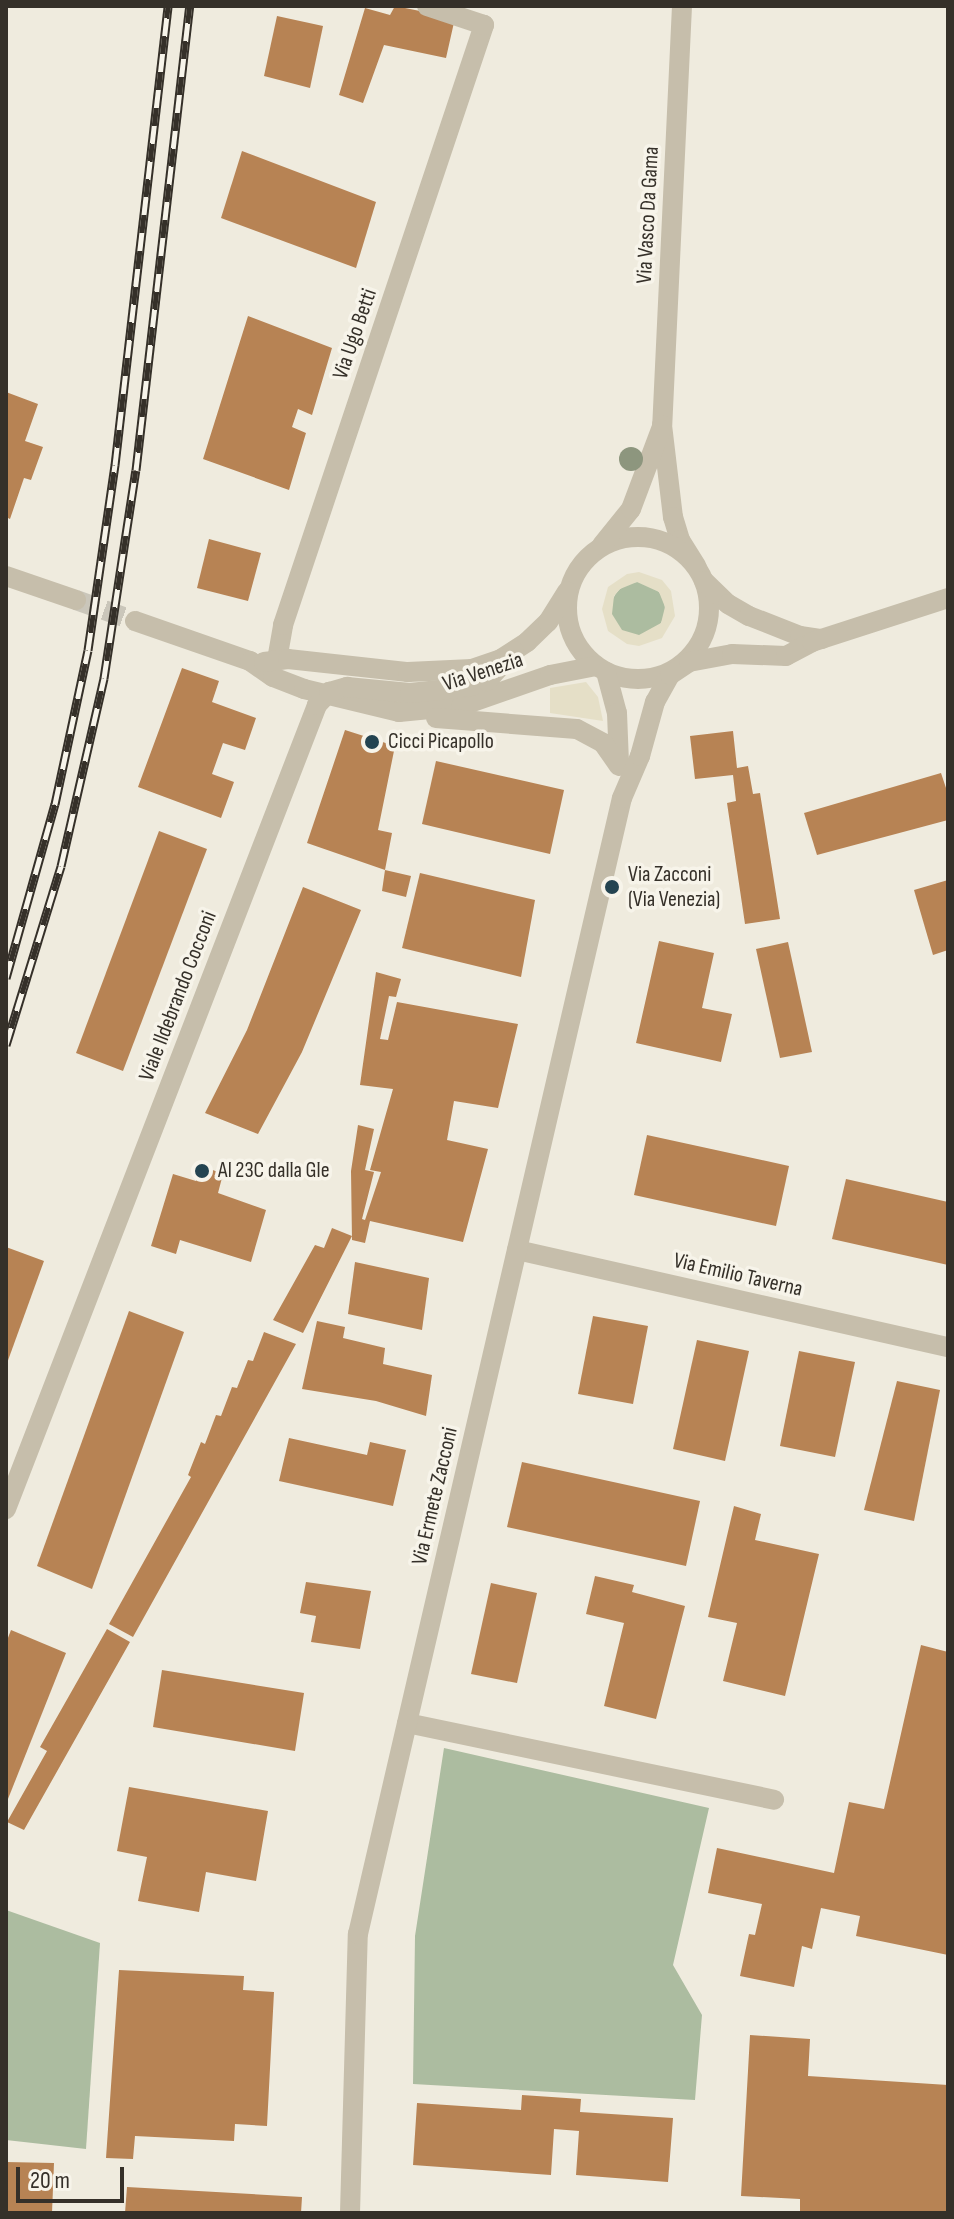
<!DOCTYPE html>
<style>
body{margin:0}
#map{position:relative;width:954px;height:2219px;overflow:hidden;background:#efebde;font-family:"Sofia Sans Condensed",sans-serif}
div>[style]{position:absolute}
.green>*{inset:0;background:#acbca0}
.round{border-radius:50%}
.plaza>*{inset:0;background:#e5dfc7}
.building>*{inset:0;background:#b78354}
.minor-tunnel>*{height:20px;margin-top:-10px;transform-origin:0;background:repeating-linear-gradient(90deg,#cac6ba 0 20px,transparent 0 30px)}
.minor>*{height:20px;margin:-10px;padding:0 10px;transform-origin:10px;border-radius:10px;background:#c6beab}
.minor>.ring{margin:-10px;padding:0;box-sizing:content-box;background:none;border:20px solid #c6beab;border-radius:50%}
.rail>*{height:9px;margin-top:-4.5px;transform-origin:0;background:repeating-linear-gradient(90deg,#f7f4ea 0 18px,#353029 0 36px);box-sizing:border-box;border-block:2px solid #353029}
.trees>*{width:24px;height:24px;margin:-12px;border-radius:50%;background:#8d967e}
.dots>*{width:22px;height:22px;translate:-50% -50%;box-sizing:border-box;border:4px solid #f7f4ea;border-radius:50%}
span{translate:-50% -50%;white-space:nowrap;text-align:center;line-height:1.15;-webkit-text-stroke:7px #f7f4ea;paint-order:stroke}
.street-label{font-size:22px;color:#353029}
.poi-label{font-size:22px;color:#353029}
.left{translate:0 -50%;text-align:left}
.frame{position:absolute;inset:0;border:8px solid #353029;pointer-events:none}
.scale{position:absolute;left:16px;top:2167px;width:108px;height:36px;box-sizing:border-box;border:4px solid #353029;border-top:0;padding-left:10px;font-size:24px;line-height:28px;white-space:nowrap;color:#353029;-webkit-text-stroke:6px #f7f4ea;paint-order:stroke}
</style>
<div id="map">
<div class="green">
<div class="round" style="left:611px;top:582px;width:54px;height:54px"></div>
<div style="clip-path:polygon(444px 1748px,709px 1808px,673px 1965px,702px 2015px,695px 2100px,413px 2084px,415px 1936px)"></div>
<div style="clip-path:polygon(6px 1910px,100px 1943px,86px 2149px,6px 2140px)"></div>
</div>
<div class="plaza">
<div style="clip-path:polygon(evenodd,639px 572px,662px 580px,671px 591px,675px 616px,662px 638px,639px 646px,627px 644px,608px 631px,602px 609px,608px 587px,627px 574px,639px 572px,637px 582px,659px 592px,665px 607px,661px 623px,639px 635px,622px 630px,612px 614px,614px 596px,620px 589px,637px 582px)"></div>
<div style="clip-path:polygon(586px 682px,598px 697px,603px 721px,550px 713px,550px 688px)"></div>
</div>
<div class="building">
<div style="clip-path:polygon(395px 6px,455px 18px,446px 58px,384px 45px,363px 103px,339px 95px,365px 8px,390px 15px)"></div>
<div style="clip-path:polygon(277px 16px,323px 26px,310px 88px,264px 76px)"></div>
<div style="clip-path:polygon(242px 151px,376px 202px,356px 268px,221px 218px)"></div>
<div style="clip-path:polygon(248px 316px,332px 348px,312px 415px,298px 409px,292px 427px,306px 433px,289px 490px,203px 459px)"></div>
<div style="clip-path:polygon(6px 392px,38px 404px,25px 441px,43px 447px,31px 480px,24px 478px,10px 519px,6px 517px)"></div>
<div style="clip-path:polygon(209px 539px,261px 553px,248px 601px,197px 588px)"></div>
<div style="clip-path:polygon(182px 668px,219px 681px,212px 702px,256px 718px,245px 750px,223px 743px,212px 774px,234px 782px,221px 818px,138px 787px)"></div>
<div style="clip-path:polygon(345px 730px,395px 746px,378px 830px,392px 833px,385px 870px,411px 876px,406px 897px,382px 891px,385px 870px,307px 843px)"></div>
<div style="clip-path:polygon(733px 731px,737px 768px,748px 766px,753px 794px,760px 793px,780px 919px,745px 924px,727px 803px,736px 801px,733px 775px,695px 779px,690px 736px)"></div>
<div style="clip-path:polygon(436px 761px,564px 790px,550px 854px,422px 824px)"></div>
<div style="clip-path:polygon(941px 773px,948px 794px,948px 820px,817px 855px,804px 813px)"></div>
<div style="clip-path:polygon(159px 831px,207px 849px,123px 1071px,76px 1053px)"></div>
<div style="clip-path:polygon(420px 873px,535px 900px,521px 977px,402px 948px)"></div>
<div style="clip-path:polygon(948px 880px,948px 950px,933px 955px,914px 890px)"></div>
<div style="clip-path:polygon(303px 887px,361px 910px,302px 1052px,258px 1134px,205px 1113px,247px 1030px)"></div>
<div style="clip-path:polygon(659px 941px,714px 953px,702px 1008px,732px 1014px,721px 1062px,636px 1043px)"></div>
<div style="clip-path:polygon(788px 942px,812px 1052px,780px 1058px,756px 949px)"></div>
<div style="clip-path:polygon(376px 972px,401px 979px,396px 997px,389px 996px,380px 1039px,388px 1040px,397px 1002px,518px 1024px,498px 1108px,454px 1101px,447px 1140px,488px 1149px,463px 1242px,370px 1221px,365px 1243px,352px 1240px,351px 1171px,358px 1125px,374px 1129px,365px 1170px,374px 1172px,362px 1219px,365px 1220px,381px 1172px,370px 1170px,393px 1089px,360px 1085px)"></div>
<div style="clip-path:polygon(647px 1135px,789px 1166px,776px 1226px,634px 1195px)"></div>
<div style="clip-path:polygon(200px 1165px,223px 1174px,218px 1193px,266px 1210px,251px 1262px,180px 1240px,176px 1254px,151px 1246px,173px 1174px,196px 1181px)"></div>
<div style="clip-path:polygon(846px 1179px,948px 1202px,948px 1265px,832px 1239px)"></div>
<div style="clip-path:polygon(332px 1228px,352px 1236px,303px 1333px,273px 1320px,315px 1245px,324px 1248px)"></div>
<div style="clip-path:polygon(6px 1247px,44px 1261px,6px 1366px)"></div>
<div style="clip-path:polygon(355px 1262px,429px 1278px,422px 1330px,348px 1314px)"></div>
<div style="clip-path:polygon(129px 1311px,184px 1332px,92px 1589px,37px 1566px)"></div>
<div style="clip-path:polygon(593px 1316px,648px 1326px,633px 1404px,578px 1394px)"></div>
<div style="clip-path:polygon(317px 1321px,345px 1327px,343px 1338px,385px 1348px,383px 1364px,432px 1375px,426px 1416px,376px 1401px,302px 1389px)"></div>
<div style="clip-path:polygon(264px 1332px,296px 1344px,133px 1637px,109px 1624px,191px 1477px,188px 1475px,201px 1442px,205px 1444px,216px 1415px,221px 1416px,232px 1387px,237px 1388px,248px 1360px,253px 1361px)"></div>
<div style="clip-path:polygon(697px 1340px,749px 1351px,725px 1461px,673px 1449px)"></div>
<div style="clip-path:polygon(799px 1351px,855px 1362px,835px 1457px,780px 1446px)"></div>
<div style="clip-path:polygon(897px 1381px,940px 1390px,914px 1521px,864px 1510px)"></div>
<div style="clip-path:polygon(289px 1438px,367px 1455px,370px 1442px,406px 1450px,393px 1506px,279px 1481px)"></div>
<div style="clip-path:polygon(522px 1462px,700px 1501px,686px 1566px,507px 1527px)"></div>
<div style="clip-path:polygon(734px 1506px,761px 1514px,755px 1540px,819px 1554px,785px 1696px,723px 1681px,737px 1623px,708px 1617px)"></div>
<div style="clip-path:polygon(595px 1576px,634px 1585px,632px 1592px,685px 1606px,656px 1719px,604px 1706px,624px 1623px,586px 1614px)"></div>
<div style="clip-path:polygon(306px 1582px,371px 1591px,360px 1649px,311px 1642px,316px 1616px,300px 1613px)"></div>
<div style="clip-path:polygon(491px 1583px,537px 1593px,517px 1683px,471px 1674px)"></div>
<div style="clip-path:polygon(107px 1629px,130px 1642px,24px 1830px,7px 1822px,47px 1751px,40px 1747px)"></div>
<div style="clip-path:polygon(11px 1630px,66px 1653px,6px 1804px,6px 1643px)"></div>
<div style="clip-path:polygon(921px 1645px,948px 1652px,948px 1955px,856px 1936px,860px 1916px,821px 1908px,812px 1949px,802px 1946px,794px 1987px,740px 1976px,749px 1934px,755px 1935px,762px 1904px,708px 1893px,717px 1848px,834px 1873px,849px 1802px,884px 1809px)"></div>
<div style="clip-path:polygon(162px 1670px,304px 1693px,295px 1751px,153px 1727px)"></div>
<div style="clip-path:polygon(129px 1787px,268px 1811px,256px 1881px,206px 1872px,199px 1912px,138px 1901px,147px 1857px,117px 1851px)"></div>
<div style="clip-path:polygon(119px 1970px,244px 1976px,243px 1990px,274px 1992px,267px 2126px,235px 2124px,234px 2141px,135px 2136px,133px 2159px,106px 2158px)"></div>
<div style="clip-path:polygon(750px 2035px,810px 2039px,808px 2076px,948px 2085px,948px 2213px,800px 2213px,800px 2199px,741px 2196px)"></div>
<div style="clip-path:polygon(522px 2095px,581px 2099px,580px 2112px,673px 2118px,668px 2182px,576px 2175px,579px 2131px,554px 2129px,551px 2175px,413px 2165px,417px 2103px,521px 2110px)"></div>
<div style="clip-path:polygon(6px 2162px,54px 2163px,52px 2213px,6px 2213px)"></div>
<div style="clip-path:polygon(127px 2187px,302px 2197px,301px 2213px,125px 2213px)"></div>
</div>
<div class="minor-tunnel">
<div style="left:76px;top:600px;width:63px;rotate:19.6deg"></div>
</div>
<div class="minor">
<div style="left:682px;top:6px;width:419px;rotate:92.7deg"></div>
<div style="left:662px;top:425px;width:93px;rotate:83.2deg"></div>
<div style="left:673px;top:517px;width:24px;rotate:73deg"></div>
<div style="left:680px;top:540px;width:31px;rotate:58deg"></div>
<div class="ring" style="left:567px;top:537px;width:122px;height:122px"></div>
<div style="left:602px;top:545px;width:46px;rotate:-51.1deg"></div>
<div style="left:631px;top:509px;width:85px;rotate:-69.4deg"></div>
<div style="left:6px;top:576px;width:74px;rotate:18.9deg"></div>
<div style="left:704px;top:581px;width:33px;rotate:44deg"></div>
<div style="left:728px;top:604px;width:24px;rotate:30deg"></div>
<div style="left:749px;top:616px;width:55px;rotate:21.4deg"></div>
<div style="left:800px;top:636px;width:22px;rotate:8deg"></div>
<div style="left:135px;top:621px;width:122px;rotate:19.2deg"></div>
<div style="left:250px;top:661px;width:28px;rotate:35deg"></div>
<div style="left:273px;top:677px;width:33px;rotate:21deg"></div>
<div style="left:304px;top:689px;width:98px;rotate:13.6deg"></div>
<div style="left:399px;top:712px;width:62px;rotate:-5.5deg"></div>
<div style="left:461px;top:706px;width:94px;rotate:-19.2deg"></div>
<div style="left:550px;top:675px;width:47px;rotate:-11.1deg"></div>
<div style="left:277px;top:660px;width:36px;rotate:-80deg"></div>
<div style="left:283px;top:625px;width:633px;rotate:-71.48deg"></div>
<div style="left:484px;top:25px;width:60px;rotate:-161.6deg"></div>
<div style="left:264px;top:662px;width:24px;rotate:-7deg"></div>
<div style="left:288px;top:659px;width:121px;rotate:6.2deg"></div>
<div style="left:408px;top:672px;width:64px;rotate:-2.7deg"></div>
<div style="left:472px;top:669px;width:31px;rotate:-19deg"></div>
<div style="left:501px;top:659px;width:31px;rotate:-33deg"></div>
<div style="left:527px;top:642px;width:29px;rotate:-44deg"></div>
<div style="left:548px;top:622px;width:36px;rotate:-58deg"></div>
<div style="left:606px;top:672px;width:42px;rotate:75deg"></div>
<div style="left:617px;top:713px;width:49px;rotate:87.7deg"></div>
<div style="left:436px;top:718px;width:141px;rotate:4.5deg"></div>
<div style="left:577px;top:729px;width:30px;rotate:28deg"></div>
<div style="left:603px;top:743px;width:28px;rotate:55deg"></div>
<div style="left:517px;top:1250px;width:442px;rotate:12.7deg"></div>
<div style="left:6px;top:1509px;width:862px;rotate:-68.85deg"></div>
<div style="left:317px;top:705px;width:18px;rotate:-47deg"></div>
<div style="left:329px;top:692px;width:19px;rotate:-16deg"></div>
<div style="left:347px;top:687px;width:63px;rotate:5.4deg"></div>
<div style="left:410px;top:693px;width:58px;rotate:-5.9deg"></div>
<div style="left:468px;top:687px;width:20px;rotate:-18deg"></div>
<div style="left:487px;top:681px;width:40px;rotate:-48deg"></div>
<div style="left:407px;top:1723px;width:375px;rotate:11.8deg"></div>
<div style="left:350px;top:2213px;width:279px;rotate:-88.4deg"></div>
<div style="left:358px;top:1934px;width:1166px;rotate:-76.92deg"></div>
<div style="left:622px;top:798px;width:46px;rotate:-66.8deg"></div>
<div style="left:640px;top:756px;width:56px;rotate:-74.5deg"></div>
<div style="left:655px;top:702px;width:31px;rotate:-61deg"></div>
<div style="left:670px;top:675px;width:23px;rotate:-34deg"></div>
<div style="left:689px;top:662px;width:44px;rotate:-10.5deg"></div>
<div style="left:732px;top:654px;width:54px;rotate:2.1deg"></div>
<div style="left:786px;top:656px;width:30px;rotate:-28deg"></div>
<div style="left:812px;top:642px;width:143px;rotate:-17.9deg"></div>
</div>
<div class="rail">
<div style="left:6px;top:978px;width:181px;rotate:-74.3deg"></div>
<div style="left:55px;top:804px;width:157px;rotate:-77.9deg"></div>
<div style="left:88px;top:650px;width:187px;rotate:-81.7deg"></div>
<div style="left:115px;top:465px;width:462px;rotate:-83.4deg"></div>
<div style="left:6px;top:1045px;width:187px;rotate:-72.9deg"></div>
<div style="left:61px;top:866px;width:193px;rotate:-77.1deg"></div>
<div style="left:104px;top:678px;width:210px;rotate:-81.3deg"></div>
<div style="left:136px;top:470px;width:467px;rotate:-83.4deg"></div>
</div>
<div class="trees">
<div style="left:631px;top:459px"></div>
</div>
<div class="dots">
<div style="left:372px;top:742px;background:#244451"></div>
<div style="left:612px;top:887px;background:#244451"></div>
<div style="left:202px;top:1171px;background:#244451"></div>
</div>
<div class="street-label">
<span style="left:648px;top:215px;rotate:-87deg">Via Vasco Da Gama</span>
<span style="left:355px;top:334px;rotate:-71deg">Via Ugo Betti</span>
<span style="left:483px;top:672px;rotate:-18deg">Via Venezia</span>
<span style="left:178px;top:996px;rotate:-69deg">Viale Ildebrando Cocconi</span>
<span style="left:738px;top:1275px;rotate:13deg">Via Emilio Taverna</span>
<span style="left:435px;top:1496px;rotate:-77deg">Via Ermete Zacconi</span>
</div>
<div class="poi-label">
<span class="left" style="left:388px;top:742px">Cicci Picapollo</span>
<span class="left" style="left:628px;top:887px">Via Zacconi<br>(Via Venezia)</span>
<span class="left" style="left:218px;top:1171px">Al 23C dalla Gle</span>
</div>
<div class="frame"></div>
<div class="scale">20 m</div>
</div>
